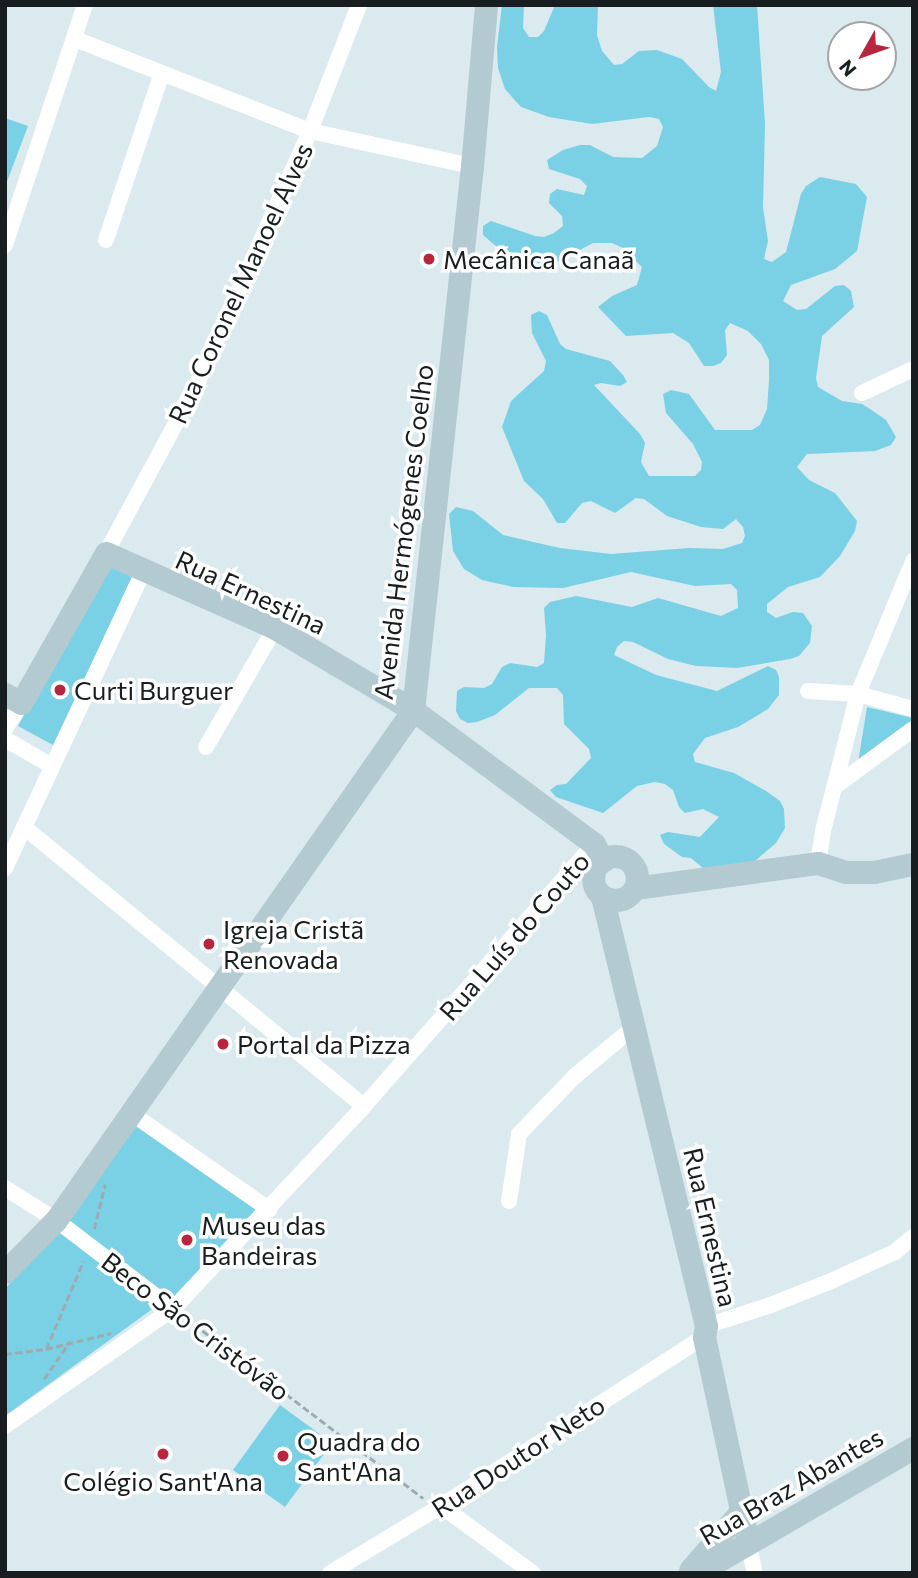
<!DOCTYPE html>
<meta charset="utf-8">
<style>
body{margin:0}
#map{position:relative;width:918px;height:1578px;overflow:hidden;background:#daeaee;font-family:Commissioner,sans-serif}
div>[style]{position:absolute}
.green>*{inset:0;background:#7ad0e4}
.path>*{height:2.5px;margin-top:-1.25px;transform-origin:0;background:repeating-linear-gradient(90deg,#9eabae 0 7px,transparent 0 10.5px)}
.street>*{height:16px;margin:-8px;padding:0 8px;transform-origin:8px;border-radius:8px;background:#fff}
.secondary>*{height:23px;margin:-11.5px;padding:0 11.5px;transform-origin:11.5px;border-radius:11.5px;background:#b3cad1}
.secondary>.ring{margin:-11.5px;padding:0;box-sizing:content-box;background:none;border:23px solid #b3cad1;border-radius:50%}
.dots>*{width:19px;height:19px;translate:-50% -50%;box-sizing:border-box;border:4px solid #fff;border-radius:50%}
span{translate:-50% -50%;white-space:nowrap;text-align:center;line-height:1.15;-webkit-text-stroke:7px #fff;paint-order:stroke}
.poi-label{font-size:26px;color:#181e1f}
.left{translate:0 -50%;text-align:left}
.street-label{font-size:26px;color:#181e1f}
.frame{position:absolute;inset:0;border:7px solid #181e1f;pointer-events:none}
.north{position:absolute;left:827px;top:21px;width:70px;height:70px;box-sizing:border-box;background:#fff;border:2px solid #a3a5a5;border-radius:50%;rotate:230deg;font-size:19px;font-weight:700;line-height:28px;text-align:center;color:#181e1f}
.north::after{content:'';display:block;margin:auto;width:24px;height:32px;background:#b7263e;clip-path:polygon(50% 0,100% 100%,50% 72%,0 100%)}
</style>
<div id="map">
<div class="green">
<div style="clip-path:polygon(502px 5px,524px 5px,523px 28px,529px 37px,538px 37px,544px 31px,555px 5px,598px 5px,597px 35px,602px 51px,614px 65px,622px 64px,639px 51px,657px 50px,682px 59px,709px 87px,716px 91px,721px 72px,713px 5px,757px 5px,765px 124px,763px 207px,768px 241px,764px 259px,772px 262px,786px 252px,801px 194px,806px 186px,820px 177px,856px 184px,867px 197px,857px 251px,835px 269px,791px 285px,783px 301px,797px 310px,806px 309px,835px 286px,844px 285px,851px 291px,854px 307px,822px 336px,816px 378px,818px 387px,842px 401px,862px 404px,870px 409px,886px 420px,896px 437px,891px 445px,875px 451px,807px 454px,797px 467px,809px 480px,835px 493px,857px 521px,855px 531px,840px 556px,820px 577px,788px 587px,767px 604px,767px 612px,776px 618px,793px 612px,803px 613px,812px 626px,810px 643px,799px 656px,790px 659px,737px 668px,696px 666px,668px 659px,633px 642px,624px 641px,617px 647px,614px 655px,656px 675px,717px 691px,768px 666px,776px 670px,779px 677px,779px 695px,768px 709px,738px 727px,705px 738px,693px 754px,695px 762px,734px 773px,766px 791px,780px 801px,784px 809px,785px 828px,776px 843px,755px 861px,710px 874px,691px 858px,682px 857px,664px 844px,660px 835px,668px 832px,700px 837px,719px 817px,703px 809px,685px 813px,679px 807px,673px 790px,665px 784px,655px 782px,637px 786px,603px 813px,556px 797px,550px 790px,557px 785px,566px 784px,591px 758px,589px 749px,564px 724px,563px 695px,557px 688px,529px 688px,495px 715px,477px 722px,468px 723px,460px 719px,456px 711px,457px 691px,464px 687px,484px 688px,492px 684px,502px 667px,510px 663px,537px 667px,544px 663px,546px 635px,544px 608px,550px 602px,576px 596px,632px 607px,658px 598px,721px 616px,738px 608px,737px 590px,731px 584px,695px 586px,631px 572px,563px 588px,513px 587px,482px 580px,464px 569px,453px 551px,449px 514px,456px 507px,473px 511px,503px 535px,560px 548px,611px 554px,689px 548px,723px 549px,742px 543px,745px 536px,743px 527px,736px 519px,723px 529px,701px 527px,667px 516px,644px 499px,636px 498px,615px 513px,591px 501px,582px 503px,565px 523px,557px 523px,543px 499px,524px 481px,502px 427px,511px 401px,544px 371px,546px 361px,532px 333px,531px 315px,539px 311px,547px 315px,560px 344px,566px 349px,610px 361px,623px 375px,627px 382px,620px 386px,601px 383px,594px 385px,640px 434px,645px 443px,641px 462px,649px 476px,695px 476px,701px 470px,702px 462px,693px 444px,666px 413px,663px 394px,671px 390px,689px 394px,715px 430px,752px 430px,760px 425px,767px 409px,769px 380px,769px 360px,761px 344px,748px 331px,730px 323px,725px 330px,727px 355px,721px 363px,713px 366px,704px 366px,689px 343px,673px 333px,626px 336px,598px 307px,612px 296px,637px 285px,642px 267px,623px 248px,612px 243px,593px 243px,552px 265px,542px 265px,497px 247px,483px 235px,483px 226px,491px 221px,535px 236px,544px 237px,554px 233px,563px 226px,562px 216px,549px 203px,550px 194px,557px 189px,584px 195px,587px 186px,580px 179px,549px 169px,547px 160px,563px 150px,580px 145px,590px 145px,613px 157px,642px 158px,657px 146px,663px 127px,659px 119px,649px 117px,592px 124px,549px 117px,521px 107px,505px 89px,498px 68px,497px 47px)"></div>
<div style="clip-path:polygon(5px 118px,28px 126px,5px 187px)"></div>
<div style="clip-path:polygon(110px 562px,134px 574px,53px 745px,18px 726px)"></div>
<div style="clip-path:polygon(867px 707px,913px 718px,913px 723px,858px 763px)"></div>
<div style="clip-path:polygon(134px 1123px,259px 1212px,173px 1302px,66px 1221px)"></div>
<div style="clip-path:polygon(58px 1230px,155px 1307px,5px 1416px,5px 1289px)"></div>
<div style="clip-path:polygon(280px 1405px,332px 1443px,285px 1507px,233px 1470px)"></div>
</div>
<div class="path">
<div style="left:94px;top:1229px;width:46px;rotate:-76.3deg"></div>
<div style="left:186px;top:1318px;width:298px;rotate:37.2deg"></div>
<div style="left:46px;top:1349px;width:95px;rotate:-67deg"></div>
<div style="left:5px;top:1354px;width:41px;rotate:-7deg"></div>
<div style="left:46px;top:1349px;width:67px;rotate:-13.8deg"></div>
<div style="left:44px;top:1379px;width:46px;rotate:-55.6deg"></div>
</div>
<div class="street">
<div style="left:75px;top:39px;width:252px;rotate:21.4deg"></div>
<div style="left:310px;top:131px;width:166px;rotate:12.2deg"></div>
<div style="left:106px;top:240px;width:176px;rotate:-71.5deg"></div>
<div style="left:5px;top:245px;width:253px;rotate:-71.6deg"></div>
<div style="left:862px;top:393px;width:56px;rotate:-25.2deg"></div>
<div style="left:106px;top:553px;width:190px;rotate:-61.7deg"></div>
<div style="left:196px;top:386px;width:279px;rotate:-65.9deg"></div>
<div style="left:310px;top:131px;width:135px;rotate:-68.7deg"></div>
<div style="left:808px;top:691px;width:50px;rotate:3.4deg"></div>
<div style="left:858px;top:694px;width:57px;rotate:15.3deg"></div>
<div style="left:5px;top:729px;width:31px;rotate:-58deg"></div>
<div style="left:5px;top:739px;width:54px;rotate:29.9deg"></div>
<div style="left:206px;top:747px;width:138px;rotate:-59.9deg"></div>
<div style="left:837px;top:785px;width:94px;rotate:-36.4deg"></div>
<div style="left:24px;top:827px;width:440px;rotate:39.4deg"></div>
<div style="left:818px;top:863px;width:32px;rotate:-81deg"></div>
<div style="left:823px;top:831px;width:141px;rotate:-75.7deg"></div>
<div style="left:858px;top:694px;width:144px;rotate:-67.5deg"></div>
<div style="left:5px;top:868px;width:327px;rotate:-65deg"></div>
<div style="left:131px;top:1113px;width:169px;rotate:34.9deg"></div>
<div style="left:5px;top:1188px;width:60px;rotate:32.1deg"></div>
<div style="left:56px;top:1220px;width:147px;rotate:37.3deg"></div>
<div style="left:509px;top:1201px;width:68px;rotate:-81.5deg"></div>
<div style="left:519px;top:1134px;width:81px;rotate:-46deg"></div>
<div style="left:575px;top:1076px;width:77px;rotate:-39.7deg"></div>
<div style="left:706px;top:1326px;width:65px;rotate:-17.9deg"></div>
<div style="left:768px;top:1306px;width:68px;rotate:-21.6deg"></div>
<div style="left:831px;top:1281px;width:70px;rotate:-24.4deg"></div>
<div style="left:895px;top:1252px;width:23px;rotate:-40deg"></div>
<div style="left:5px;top:1426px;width:205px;rotate:-34.9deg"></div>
<div style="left:173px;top:1309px;width:279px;rotate:-46.7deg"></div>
<div style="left:364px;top:1106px;width:349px;rotate:-48.7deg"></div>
<div style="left:441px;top:1506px;width:114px;rotate:36.1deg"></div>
<div style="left:748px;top:1543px;width:31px;rotate:77deg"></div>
<div style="left:330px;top:1573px;width:135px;rotate:-31.1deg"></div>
<div style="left:446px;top:1503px;width:307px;rotate:-32.8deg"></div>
</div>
<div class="secondary">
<div style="left:5px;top:694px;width:18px;rotate:29deg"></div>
<div style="left:21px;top:703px;width:172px;rotate:-60.5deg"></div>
<div style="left:106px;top:553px;width:185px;rotate:23.9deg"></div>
<div style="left:275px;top:628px;width:161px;rotate:30.7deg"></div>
<div style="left:413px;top:710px;width:225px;rotate:36.5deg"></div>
<div style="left:594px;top:844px;width:19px;rotate:62deg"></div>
<div class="ring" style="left:593px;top:856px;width:21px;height:21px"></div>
<div style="left:635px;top:888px;width:185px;rotate:-7.8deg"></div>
<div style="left:818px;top:863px;width:29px;rotate:18deg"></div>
<div style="left:846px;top:872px;width:28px"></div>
<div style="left:874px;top:872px;width:40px;rotate:-12deg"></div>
<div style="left:602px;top:896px;width:442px;rotate:76.4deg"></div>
<div style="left:706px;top:1326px;width:11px;rotate:100deg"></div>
<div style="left:704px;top:1337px;width:211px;rotate:77.9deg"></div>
<div style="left:5px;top:1272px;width:73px;rotate:-45.6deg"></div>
<div style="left:56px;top:1220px;width:623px;rotate:-55.01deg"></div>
<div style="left:413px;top:710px;width:547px;rotate:-83.81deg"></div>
<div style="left:472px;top:166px;width:162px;rotate:-85deg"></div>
<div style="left:690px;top:1570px;width:81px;rotate:-49deg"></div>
<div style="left:697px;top:1573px;width:250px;rotate:-30.1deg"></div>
</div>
<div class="dots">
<div style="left:429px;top:259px;background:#b7263e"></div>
<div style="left:60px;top:690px;background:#b7263e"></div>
<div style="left:209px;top:944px;background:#b7263e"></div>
<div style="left:223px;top:1044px;background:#b7263e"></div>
<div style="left:187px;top:1240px;background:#b7263e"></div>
<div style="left:163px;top:1454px;background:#b7263e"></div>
<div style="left:283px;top:1456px;background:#b7263e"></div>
</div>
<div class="poi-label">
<span class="left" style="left:443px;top:259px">Mecânica Canaã</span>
<span class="left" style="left:74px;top:690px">Curti Burguer</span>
<span class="left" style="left:223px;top:944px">Igreja Cristã<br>Renovada</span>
<span class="left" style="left:237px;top:1044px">Portal da Pizza</span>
<span class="left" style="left:201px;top:1240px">Museu das<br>Bandeiras</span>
<span class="left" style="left:297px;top:1456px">Quadra do<br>Sant'Ana</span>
<span style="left:163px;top:1481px">Colégio Sant'Ana</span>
</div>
<div class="street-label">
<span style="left:240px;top:283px;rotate:-65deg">Rua Coronel Manoel Alves</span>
<span style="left:403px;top:532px;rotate:-83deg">Avenida Hermógenes Coelho</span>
<span style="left:251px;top:592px;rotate:25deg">Rua Ernestina</span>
<span style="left:514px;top:936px;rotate:-49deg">Rua Luís do Couto</span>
<span style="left:711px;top:1227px;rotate:77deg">Rua Ernestina</span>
<span style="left:196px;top:1326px;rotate:37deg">Beco São Cristóvão</span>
<span style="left:518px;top:1456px;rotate:-33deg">Rua Doutor Neto</span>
<span style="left:791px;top:1486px;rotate:-30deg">Rua Braz Abantes</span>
</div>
<div class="frame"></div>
<div class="north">N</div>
</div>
